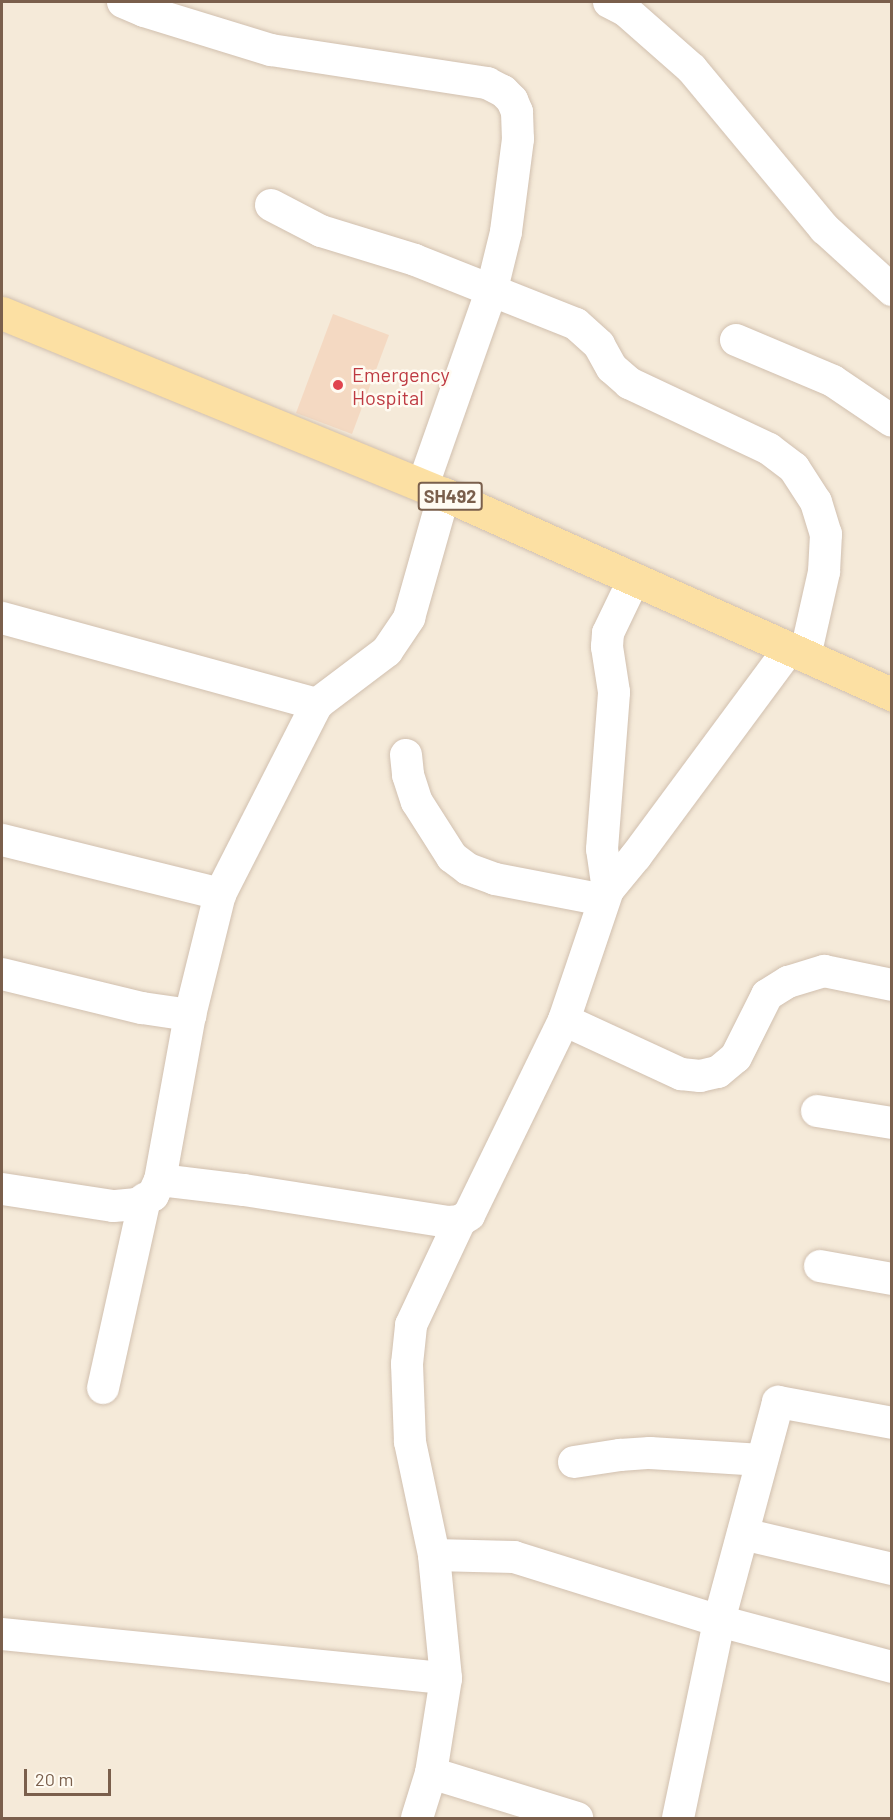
<!DOCTYPE html>
<style>
body{margin:0}
#map{position:relative;width:893px;height:1820px;overflow:hidden;background:#fdf7eb;font-family:Barlow,sans-serif}
div>[style]{position:absolute}
.residential>*{inset:0;background:#f5ead9}
.building>*{inset:0;background:#f4d9c2}
.roads{filter:drop-shadow(0 0 2px #d1c0af) drop-shadow(0 0 2px #d1c0af)}
.minor>*{height:32px;margin:-16px;padding:0 16px;transform-origin:16px;border-radius:16px;background:#fff}
.major>*{height:33px;margin:-16.5px;padding:0 16.5px;transform-origin:16.5px;border-radius:16.5px;background:#fce0a3}
.dots>*{width:16px;height:16px;translate:-50% -50%;box-sizing:border-box;border:3px solid #fffbf2;border-radius:50%}
span{translate:-50% -50%;white-space:nowrap;text-align:center;line-height:1.15;-webkit-text-stroke:5px #fffbf2;paint-order:stroke}
.shield-label span{padding:2px 4px;background:#fffbf2;border:2px solid;border-radius:4px;-webkit-text-stroke-width:0}
.shield-label{font-size:18px;color:#7a5f4c;font-weight:700}
.health-label{font-size:20px;color:#be3a42}
.left{translate:0 -50%;text-align:left}
.frame{position:absolute;inset:0;border:3px solid #7a5f4c;pointer-events:none}
.scale{position:absolute;left:24px;top:1769px;width:87px;height:27px;box-sizing:border-box;border:3px solid #7a5f4c;border-top:0;padding-left:8px;font-size:18px;line-height:21px;white-space:nowrap;color:#7a5f4c;-webkit-text-stroke:4px #fffbf2;paint-order:stroke}
</style>
<div id="map">
<div class="residential">
<div style="clip-path:polygon(2px 2px,891px 2px,891px 1818px,2px 1818px)"></div>
</div>
<div class="building">
<div style="clip-path:polygon(333px 314px,389px 335px,352px 434px,296px 413px)"></div>
</div>
<div class="roads">
<div class="minor">
<div style="left:123px;top:2px;width:23px;rotate:23deg"></div>
<div style="left:144px;top:11px;width:133px;rotate:17.1deg"></div>
<div style="left:271px;top:50px;width:219px;rotate:8.7deg"></div>
<div style="left:487px;top:83px;width:18px;rotate:27deg"></div>
<div style="left:503px;top:91px;width:13px;rotate:45deg"></div>
<div style="left:512px;top:100px;width:13px;rotate:67deg"></div>
<div style="left:517px;top:112px;width:27px;rotate:88deg"></div>
<div style="left:518px;top:139px;width:94px;rotate:97.4deg"></div>
<div style="left:506px;top:232px;width:59px;rotate:103.8deg"></div>
<div style="left:492px;top:289px;width:208px;rotate:109.4deg"></div>
<div style="left:609px;top:2px;width:18px;rotate:27deg"></div>
<div style="left:625px;top:10px;width:89px;rotate:41.4deg"></div>
<div style="left:692px;top:69px;width:208px;rotate:50.3deg"></div>
<div style="left:825px;top:229px;width:91px;rotate:42.3deg"></div>
<div style="left:271px;top:205px;width:56px;rotate:27.5deg"></div>
<div style="left:321px;top:231px;width:98px;rotate:17.1deg"></div>
<div style="left:415px;top:260px;width:173px;rotate:21.7deg"></div>
<div style="left:576px;top:324px;width:31px;rotate:42deg"></div>
<div style="left:599px;top:345px;width:26px;rotate:61deg"></div>
<div style="left:612px;top:368px;width:23px;rotate:41deg"></div>
<div style="left:629px;top:383px;width:155px;rotate:25.2deg"></div>
<div style="left:769px;top:449px;width:31px;rotate:37deg"></div>
<div style="left:794px;top:468px;width:40px;rotate:57.1deg"></div>
<div style="left:816px;top:502px;width:34px;rotate:73deg"></div>
<div style="left:826px;top:534px;width:38px;rotate:93deg"></div>
<div style="left:824px;top:572px;width:86px;rotate:102.7deg"></div>
<div style="left:736px;top:340px;width:105px;rotate:22.9deg"></div>
<div style="left:833px;top:381px;width:71px;rotate:34.1deg"></div>
<div style="left:2px;top:618px;width:327px;rotate:15.3deg"></div>
<div style="left:317px;top:704px;width:213px;rotate:117deg"></div>
<div style="left:317px;top:704px;width:88px;rotate:-37.1deg"></div>
<div style="left:387px;top:651px;width:40px;rotate:-56deg"></div>
<div style="left:409px;top:618px;width:129px;rotate:-74.2deg"></div>
<div style="left:406px;top:755px;width:20px;rotate:84deg"></div>
<div style="left:408px;top:775px;width:28px;rotate:72deg"></div>
<div style="left:417px;top:802px;width:65px;rotate:57.5deg"></div>
<div style="left:452px;top:857px;width:20px;rotate:37deg"></div>
<div style="left:468px;top:869px;width:29px;rotate:20deg"></div>
<div style="left:495px;top:879px;width:111px;rotate:10.9deg"></div>
<div style="left:2px;top:840px;width:225px;rotate:13.9deg"></div>
<div style="left:220px;top:894px;width:125px;rotate:103.9deg"></div>
<div style="left:190px;top:1015px;width:168px;rotate:100.3deg"></div>
<div style="left:160px;top:1180px;width:17px;rotate:115deg"></div>
<div style="left:153px;top:1195px;width:18px;rotate:151deg"></div>
<div style="left:137px;top:1204px;width:24px;rotate:175deg"></div>
<div style="left:113px;top:1206px;width:112px;rotate:-171.3deg"></div>
<div style="left:608px;top:890px;width:41px;rotate:-98.3deg"></div>
<div style="left:602px;top:849px;width:157px;rotate:-85.6deg"></div>
<div style="left:614px;top:692px;width:46px;rotate:-98.8deg"></div>
<div style="left:607px;top:647px;width:14px;rotate:-86deg"></div>
<div style="left:608px;top:633px;width:60px;rotate:-64.3deg"></div>
<div style="left:2px;top:974px;width:144px;rotate:13.7deg"></div>
<div style="left:142px;top:1008px;width:49px;rotate:8.3deg"></div>
<div style="left:564px;top:1020px;width:129px;rotate:24.8deg"></div>
<div style="left:681px;top:1074px;width:19px;rotate:6deg"></div>
<div style="left:700px;top:1076px;width:18px;rotate:-13deg"></div>
<div style="left:718px;top:1072px;width:23px;rotate:-40deg"></div>
<div style="left:736px;top:1057px;width:69px;rotate:-63.4deg"></div>
<div style="left:767px;top:995px;width:25px;rotate:-32deg"></div>
<div style="left:788px;top:982px;width:38px;rotate:-17deg"></div>
<div style="left:824px;top:971px;width:69px;rotate:11.6deg"></div>
<div style="left:817px;top:1111px;width:76px;rotate:9.1deg"></div>
<div style="left:160px;top:1180px;width:85px;rotate:6.8deg"></div>
<div style="left:244px;top:1190px;width:207px;rotate:8.9deg"></div>
<div style="left:449px;top:1222px;width:11px;rotate:-5deg"></div>
<div style="left:460px;top:1221px;width:11px;rotate:-34deg"></div>
<div style="left:469px;top:1215px;width:217px;rotate:-64deg"></div>
<div style="left:564px;top:1020px;width:137px;rotate:-71.3deg"></div>
<div style="left:608px;top:890px;width:44px;rotate:-50.5deg"></div>
<div style="left:636px;top:856px;width:257px;rotate:-53.5deg"></div>
<div style="left:820px;top:1266px;width:73px;rotate:10.2deg"></div>
<div style="left:103px;top:1388px;width:194px;rotate:-77.5deg"></div>
<div style="left:574px;top:1462px;width:47px;rotate:-8.7deg"></div>
<div style="left:620px;top:1455px;width:30px;rotate:-4deg"></div>
<div style="left:650px;top:1453px;width:112px;rotate:3.6deg"></div>
<div style="left:743px;top:1534px;width:153px;rotate:13.2deg"></div>
<div style="left:434px;top:1555px;width:80px;rotate:1.4deg"></div>
<div style="left:514px;top:1557px;width:215px;rotate:17.3deg"></div>
<div style="left:719px;top:1621px;width:179px;rotate:14.9deg"></div>
<div style="left:2px;top:1634px;width:446px;rotate:5.7deg"></div>
<div style="left:431px;top:1773px;width:153px;rotate:17.1deg"></div>
<div style="left:417px;top:1818px;width:47px;rotate:-72.7deg"></div>
<div style="left:431px;top:1773px;width:96px;rotate:-81deg"></div>
<div style="left:446px;top:1678px;width:124px;rotate:-95.6deg"></div>
<div style="left:434px;top:1555px;width:116px;rotate:-102deg"></div>
<div style="left:410px;top:1442px;width:78px;rotate:-92.2deg"></div>
<div style="left:407px;top:1364px;width:39px;rotate:-84deg"></div>
<div style="left:411px;top:1325px;width:115px;rotate:-64.8deg"></div>
<div style="left:678px;top:1818px;width:201px;rotate:-78.2deg"></div>
<div style="left:719px;top:1621px;width:227px;rotate:-74.9deg"></div>
<div style="left:778px;top:1402px;width:116px;rotate:10.4deg"></div>
</div>
<div class="major">
<div style="left:2px;top:313px;width:478px;rotate:22.3deg"></div>
<div style="left:444px;top:494px;width:491px;rotate:24.1deg"></div>
</div>
</div>
<div class="dots">
<div style="left:338px;top:385px;background:#e0444e"></div>
</div>
<div class="shield-label">
<span style="left:450px;top:496px">SH492</span>
</div>
<div class="health-label">
<span class="left" style="left:352px;top:386px">Emergency<br>Hospital</span>
</div>
<div class="frame"></div>
<div class="scale">20 m</div>
</div>
